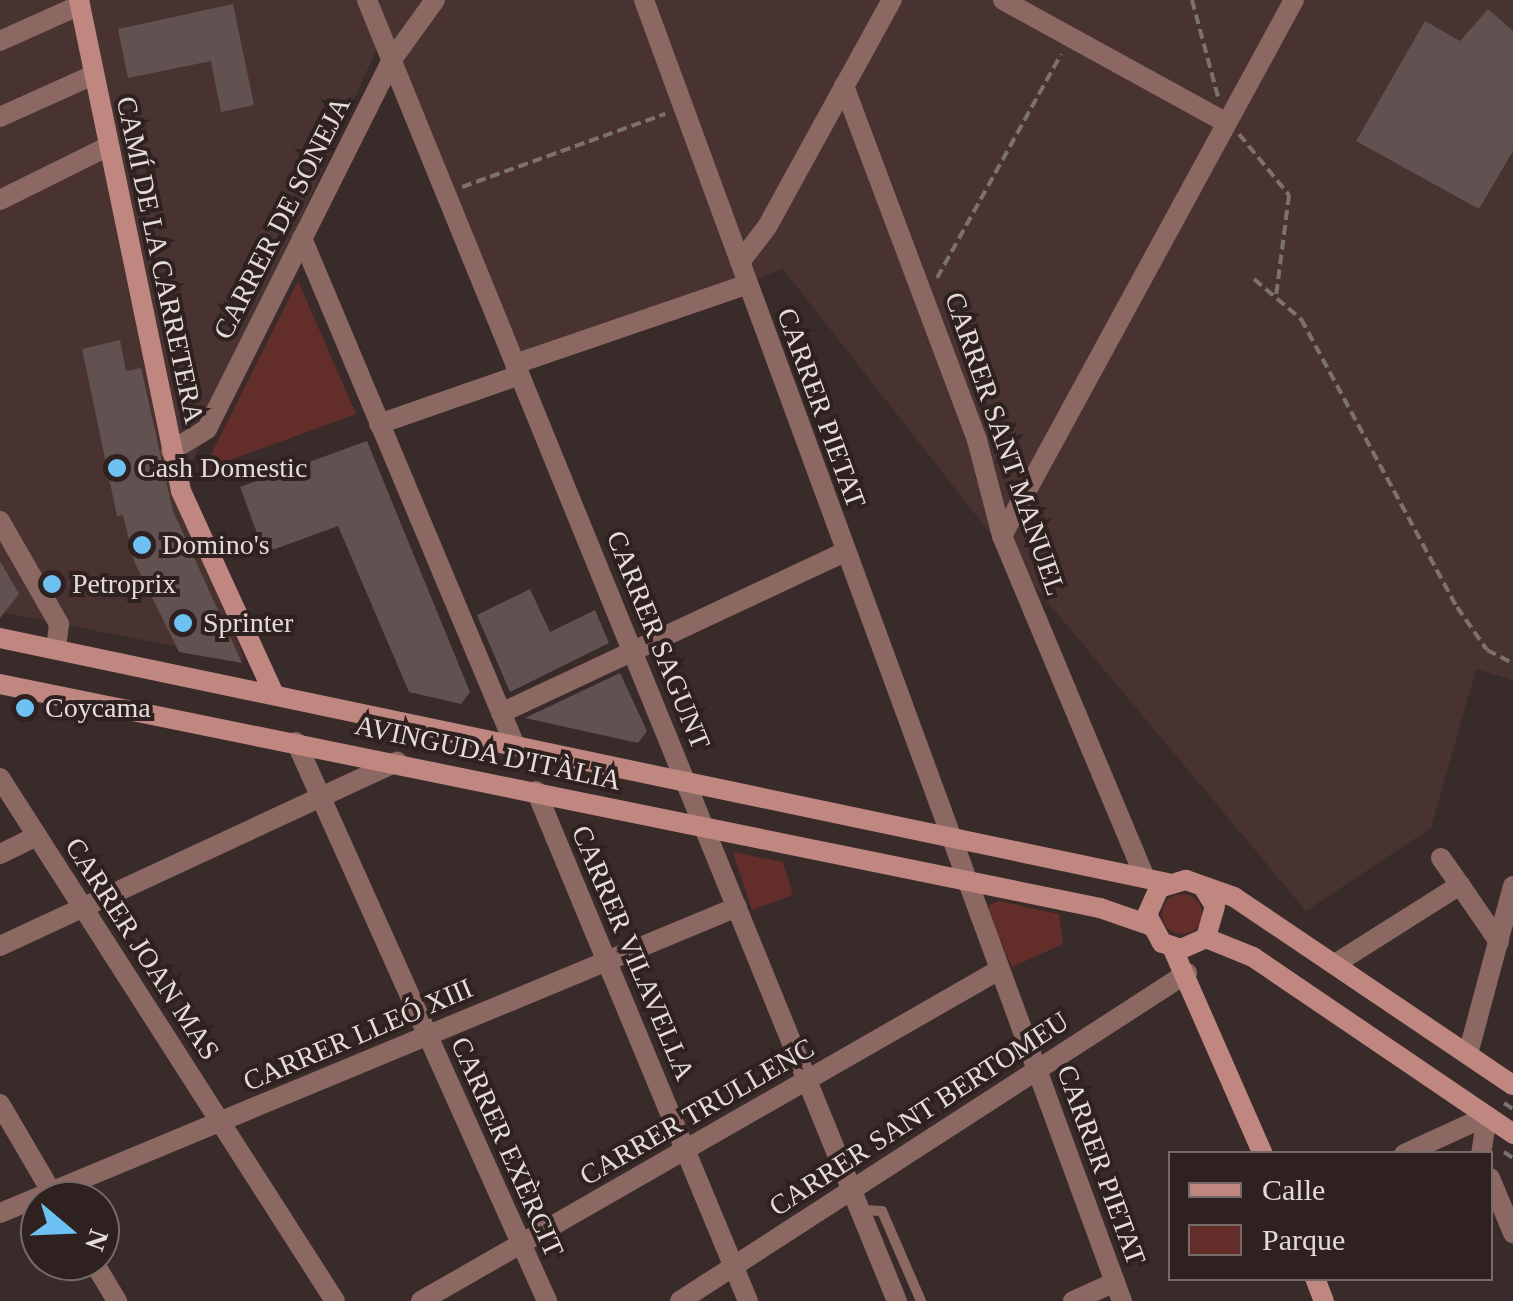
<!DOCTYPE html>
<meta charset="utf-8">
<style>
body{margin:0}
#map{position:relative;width:1513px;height:1301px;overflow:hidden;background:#392b2a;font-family:"Times New Roman",serif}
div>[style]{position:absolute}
.built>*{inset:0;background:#483331}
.green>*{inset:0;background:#632e2a}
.round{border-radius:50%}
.building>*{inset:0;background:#615150}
.path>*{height:4px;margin-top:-2px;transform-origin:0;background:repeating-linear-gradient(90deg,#7d7170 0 10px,transparent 0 15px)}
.lane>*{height:10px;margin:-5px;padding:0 5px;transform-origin:5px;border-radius:5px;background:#8c6863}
.street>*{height:20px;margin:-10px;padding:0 10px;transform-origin:10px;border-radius:10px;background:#8c6863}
.secondary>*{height:20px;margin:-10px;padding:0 10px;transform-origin:10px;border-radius:10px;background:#bf8780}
.dots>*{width:28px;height:28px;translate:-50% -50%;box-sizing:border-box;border:5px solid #2e2120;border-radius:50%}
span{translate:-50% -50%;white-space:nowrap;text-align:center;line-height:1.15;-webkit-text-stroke:8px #2e2120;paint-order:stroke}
.street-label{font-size:28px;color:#e4dbda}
.poi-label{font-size:28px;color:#e4dbda}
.left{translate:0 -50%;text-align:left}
.legend{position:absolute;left:1168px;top:1151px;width:325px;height:130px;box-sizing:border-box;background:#2e2120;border:2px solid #776b6a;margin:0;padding:12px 18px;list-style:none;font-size:30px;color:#e4dbda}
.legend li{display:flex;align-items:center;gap:20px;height:50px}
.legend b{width:50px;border:2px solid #776b6a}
.north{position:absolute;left:20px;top:1181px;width:100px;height:100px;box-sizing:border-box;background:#2e2120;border:2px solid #776b6a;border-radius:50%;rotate:109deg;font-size:28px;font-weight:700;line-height:40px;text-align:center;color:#e4dbda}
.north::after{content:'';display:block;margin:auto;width:35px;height:45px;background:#6ec2f3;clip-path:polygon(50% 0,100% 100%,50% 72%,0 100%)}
</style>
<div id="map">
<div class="built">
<div style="clip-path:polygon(0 0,1513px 0,1513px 680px,1476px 669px,1431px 828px,1306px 911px,990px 533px,783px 269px,523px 360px,381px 39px,177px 496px,245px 660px,0 612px)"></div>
</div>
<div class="green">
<div style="clip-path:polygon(298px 281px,356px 414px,203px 470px)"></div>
<div style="clip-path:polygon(733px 852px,783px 862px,793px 895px,752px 910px)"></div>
<div class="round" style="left:1162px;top:894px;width:40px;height:40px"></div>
<div style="clip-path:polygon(999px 901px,1059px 914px,1063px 944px,1012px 967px,989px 915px,989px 905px)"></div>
</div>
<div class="building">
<div style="clip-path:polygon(233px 4px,254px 105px,221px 112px,211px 61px,128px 78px,118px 29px)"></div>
<div style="clip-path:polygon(1488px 9px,1513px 31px,1513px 151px,1479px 209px,1356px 141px,1425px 21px,1460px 41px)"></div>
<div style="clip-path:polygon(120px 340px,126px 371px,141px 368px,173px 511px,242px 663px,179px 652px,134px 561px,123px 515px,117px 516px,82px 349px)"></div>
<div style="clip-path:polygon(367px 441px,470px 692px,461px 704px,409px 692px,338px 526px,264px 553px,245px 500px,240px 487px)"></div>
<div style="clip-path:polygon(0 561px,19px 594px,0 618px)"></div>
<div style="clip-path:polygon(530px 589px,550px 632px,595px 610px,609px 643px,510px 692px,477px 615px)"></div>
<div style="clip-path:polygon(620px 673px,647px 731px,638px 743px,525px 718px)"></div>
</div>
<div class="path">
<div style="left:1192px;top:0;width:100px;rotate:75deg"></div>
<div style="left:1239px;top:134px;width:79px;rotate:50.7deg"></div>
<div style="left:1289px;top:195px;width:102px;rotate:97.3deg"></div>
<div style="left:462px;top:187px;width:216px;rotate:-19.8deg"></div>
<div style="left:937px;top:278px;width:256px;rotate:-61deg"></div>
<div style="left:1254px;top:279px;width:62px;rotate:40.4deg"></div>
<div style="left:1301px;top:319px;width:328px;rotate:61.6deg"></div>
<div style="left:1457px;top:607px;width:52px;rotate:55.1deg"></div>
<div style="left:1487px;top:650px;width:29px;rotate:27deg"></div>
<div style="left:1504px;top:1103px;width:11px;rotate:34deg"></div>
<div style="left:1504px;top:1152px;width:11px;rotate:34deg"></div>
</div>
<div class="lane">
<div style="left:861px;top:1210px;width:21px;rotate:3deg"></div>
<div style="left:882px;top:1211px;width:98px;rotate:66.6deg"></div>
</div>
<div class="street">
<div style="left:367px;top:0;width:1405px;rotate:67.84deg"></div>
<div style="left:644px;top:0;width:1386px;rotate:69.83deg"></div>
<div style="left:1003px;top:0;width:253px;rotate:28.8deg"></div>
<div style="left:0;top:41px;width:88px;rotate:-24.2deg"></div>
<div style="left:844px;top:86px;width:378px;rotate:69.4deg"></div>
<div style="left:977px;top:440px;width:99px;rotate:75.4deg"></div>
<div style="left:1002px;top:536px;width:365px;rotate:67.3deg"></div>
<div style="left:0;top:117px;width:102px;rotate:-24.3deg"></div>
<div style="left:0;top:200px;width:119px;rotate:-26.4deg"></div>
<div style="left:302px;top:238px;width:548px;rotate:67.23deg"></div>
<div style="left:740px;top:262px;width:44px;rotate:-52.4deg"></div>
<div style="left:767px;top:227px;width:259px;rotate:-61.2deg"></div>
<div style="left:515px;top:364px;width:246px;rotate:-18.9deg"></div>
<div style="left:379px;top:424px;width:149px;rotate:-19.2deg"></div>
<div style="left:171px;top:451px;width:42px;rotate:-31.4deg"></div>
<div style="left:207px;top:429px;width:411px;rotate:-63.4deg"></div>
<div style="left:391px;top:61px;width:75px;rotate:-54.2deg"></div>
<div style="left:0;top:521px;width:119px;rotate:60.2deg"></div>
<div style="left:59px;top:624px;width:24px;rotate:97deg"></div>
<div style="left:1002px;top:536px;width:610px;rotate:-61.42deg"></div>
<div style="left:501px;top:713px;width:378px;rotate:-25.1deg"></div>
<div style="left:296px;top:742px;width:613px;rotate:65.82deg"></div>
<div style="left:0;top:778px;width:621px;rotate:57.36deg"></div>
<div style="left:536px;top:791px;width:552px;rotate:67.43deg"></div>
<div style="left:0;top:854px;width:41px;rotate:-25.9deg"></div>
<div style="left:1441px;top:858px;width:33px;rotate:55deg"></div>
<div style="left:0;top:946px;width:438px;rotate:-24.9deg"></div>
<div style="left:1335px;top:964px;width:148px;rotate:-32.3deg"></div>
<div style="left:1460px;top:885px;width:69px;rotate:55.6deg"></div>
<div style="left:1468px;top:1054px;width:174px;rotate:-75deg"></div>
<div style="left:0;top:1104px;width:113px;rotate:59.6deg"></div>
<div style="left:1404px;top:1154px;width:91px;rotate:-24.6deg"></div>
<div style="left:1481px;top:1154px;width:38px;rotate:-81deg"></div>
<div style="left:1490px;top:1178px;width:60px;rotate:67.3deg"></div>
<div style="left:0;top:1213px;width:798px;rotate:-22.55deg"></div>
<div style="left:93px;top:1261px;width:47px;rotate:59deg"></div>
<div style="left:421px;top:1301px;width:666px;rotate:-29.8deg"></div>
<div style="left:680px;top:1301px;width:604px;rotate:-32.9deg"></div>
<div style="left:1073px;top:1301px;width:46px;rotate:-24.3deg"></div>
</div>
<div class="secondary">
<div style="left:79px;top:0;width:501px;rotate:78.26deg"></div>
<div style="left:181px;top:491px;width:221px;rotate:65.4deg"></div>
<div style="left:0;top:638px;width:1193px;rotate:11.85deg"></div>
<div style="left:0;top:684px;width:1123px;rotate:11.51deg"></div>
<div style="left:1100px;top:908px;width:52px;rotate:19.1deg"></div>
<div style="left:1203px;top:887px;width:22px;rotate:58deg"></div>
<div style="left:1215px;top:906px;width:33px;rotate:106deg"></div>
<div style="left:1206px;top:938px;width:27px;rotate:156deg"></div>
<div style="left:1181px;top:949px;width:20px;rotate:-162deg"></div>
<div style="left:1162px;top:943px;width:32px;rotate:-118deg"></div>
<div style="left:1147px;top:915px;width:30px;rotate:-66deg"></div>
<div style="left:1159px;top:888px;width:28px;rotate:-17deg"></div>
<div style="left:1186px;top:880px;width:51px;rotate:19.5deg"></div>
<div style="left:1234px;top:897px;width:336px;rotate:34deg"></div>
<div style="left:1206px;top:938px;width:51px;rotate:22deg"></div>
<div style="left:1253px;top:957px;width:315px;rotate:34.2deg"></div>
<div style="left:1172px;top:947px;width:226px;rotate:66.3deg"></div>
<div style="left:1315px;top:1278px;width:25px;rotate:69deg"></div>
</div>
<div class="dots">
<div style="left:117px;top:468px;background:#6ec2f3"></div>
<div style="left:142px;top:545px;background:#6ec2f3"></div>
<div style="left:52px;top:584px;background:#6ec2f3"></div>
<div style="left:183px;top:623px;background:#6ec2f3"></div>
<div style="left:25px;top:708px;background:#6ec2f3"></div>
</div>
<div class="street-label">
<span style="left:282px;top:218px;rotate:-63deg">CARRER DE SONEJA</span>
<span style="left:160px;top:260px;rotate:78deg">CAMÍ DE LA CARRETERA</span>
<span style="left:821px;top:408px;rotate:70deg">CARRER PIETAT</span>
<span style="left:1005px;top:444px;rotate:71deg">CARRER SANT MANUEL</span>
<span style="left:658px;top:640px;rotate:68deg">CARRER SAGUNT</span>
<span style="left:488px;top:753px;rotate:12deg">AVINGUDA D'ITÀLIA</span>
<span style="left:142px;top:949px;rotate:57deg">CARRER JOAN MAS</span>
<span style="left:633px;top:953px;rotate:67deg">CARRER VILAVELLA</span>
<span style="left:358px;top:1035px;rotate:-23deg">CARRER LLEÓ XIII</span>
<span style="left:697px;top:1112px;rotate:-30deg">CARRER TRULLENC</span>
<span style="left:919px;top:1114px;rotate:-33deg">CARRER SANT BERTOMEU</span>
<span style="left:507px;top:1147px;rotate:66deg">CARRER EXÈRCIT</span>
<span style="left:1101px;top:1165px;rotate:70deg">CARRER PIETAT</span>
</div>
<div class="poi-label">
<span class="left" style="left:137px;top:468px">Cash Domestic</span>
<span class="left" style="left:162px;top:545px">Domino's</span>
<span class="left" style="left:72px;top:584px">Petroprix</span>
<span class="left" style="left:203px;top:623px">Sprinter</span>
<span class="left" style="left:45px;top:708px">Coycama</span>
</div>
<ul class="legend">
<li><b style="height:12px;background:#bf8780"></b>Calle</li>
<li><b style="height:28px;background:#632e2a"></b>Parque</li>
</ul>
<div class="north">N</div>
</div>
